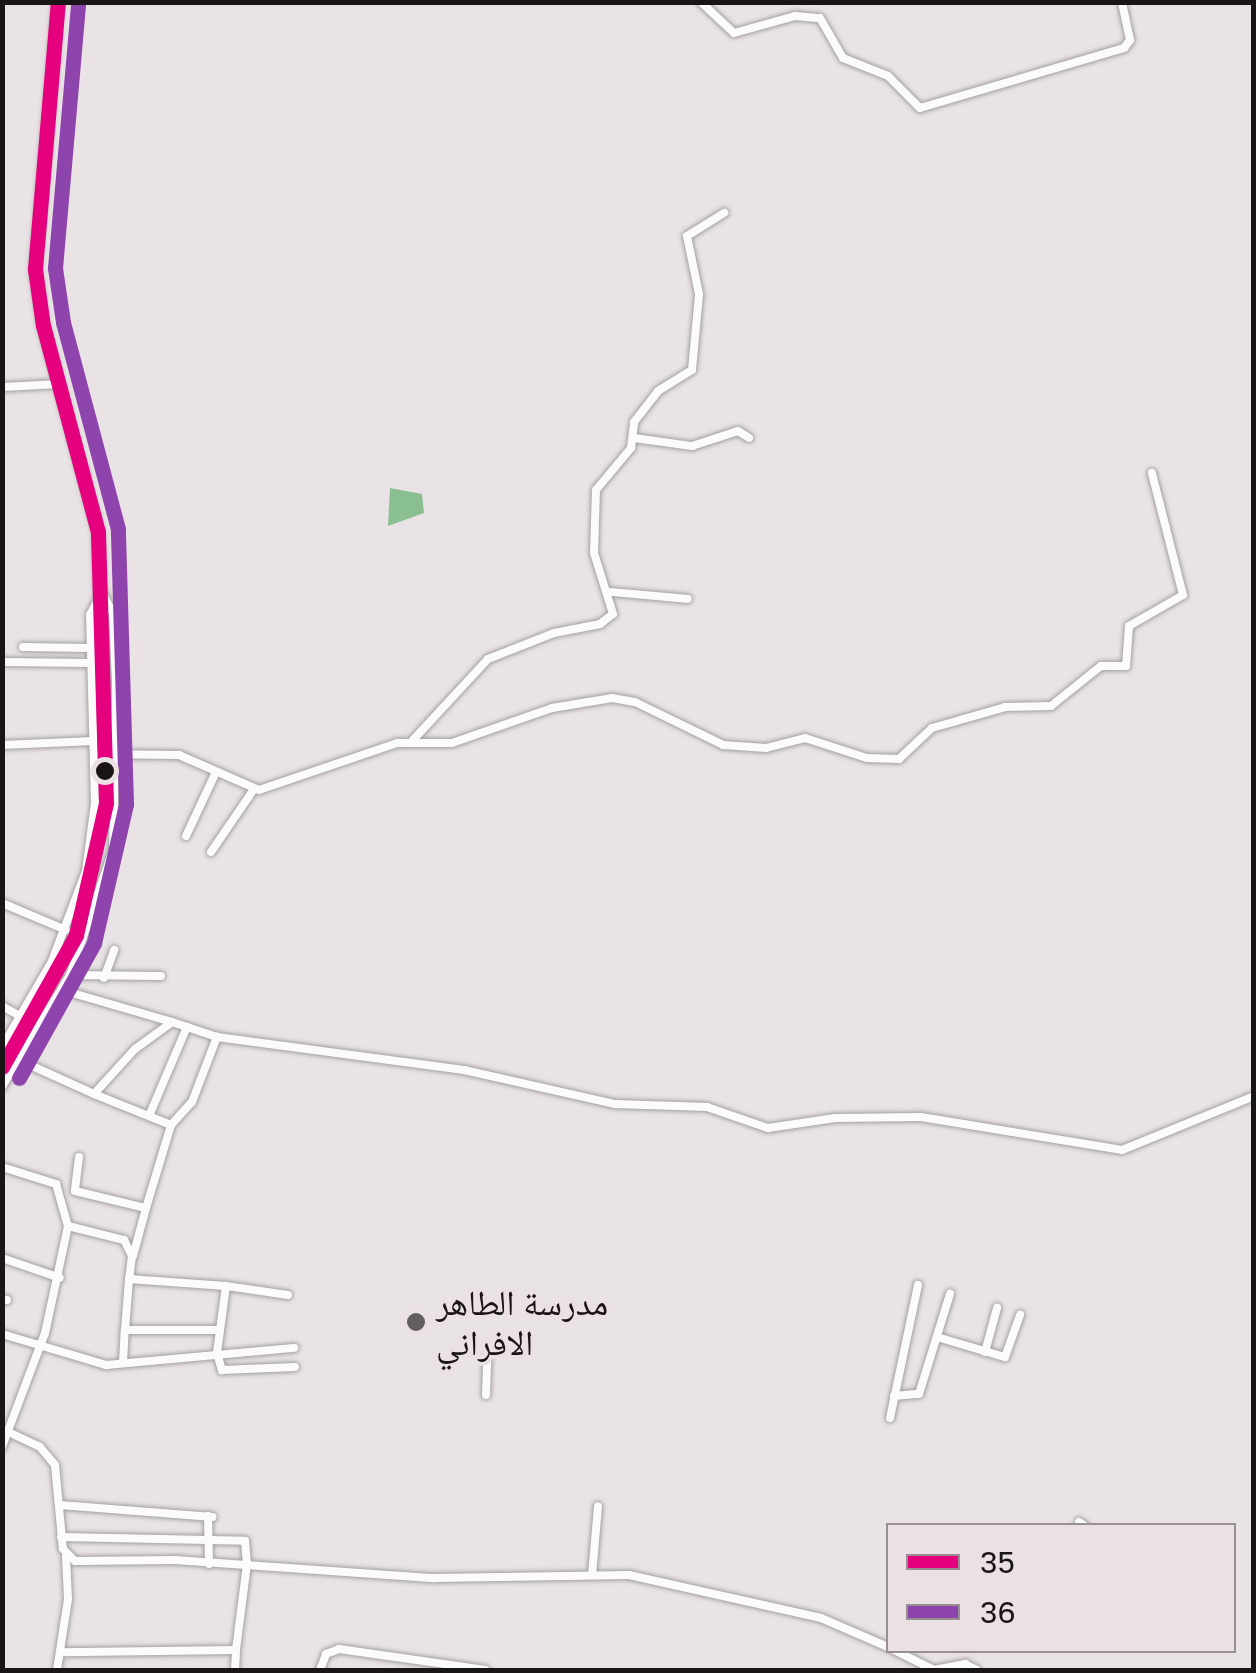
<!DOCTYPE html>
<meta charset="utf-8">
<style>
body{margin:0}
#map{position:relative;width:1256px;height:1673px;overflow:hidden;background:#e9e3e5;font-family:"Golos Text","Noto Naskh Arabic",sans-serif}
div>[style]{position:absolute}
.water>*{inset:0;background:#8abf92}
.roads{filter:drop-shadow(0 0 2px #a4a0a1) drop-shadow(0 0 2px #a4a0a1)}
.street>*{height:8px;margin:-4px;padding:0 4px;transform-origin:4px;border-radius:4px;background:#fcfbfb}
.secondary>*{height:10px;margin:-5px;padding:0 5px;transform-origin:5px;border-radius:5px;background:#fcfbfb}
.bus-1>*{height:15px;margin:-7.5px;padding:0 7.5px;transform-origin:7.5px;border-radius:7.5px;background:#e5007d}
.bus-2>*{height:15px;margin:-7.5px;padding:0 7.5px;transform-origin:7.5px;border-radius:7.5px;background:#8e44ad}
.dots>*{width:28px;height:28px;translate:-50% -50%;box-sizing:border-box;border:5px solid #ebe1e4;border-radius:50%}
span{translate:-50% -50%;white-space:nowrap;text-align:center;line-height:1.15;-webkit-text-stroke:8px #ebe1e4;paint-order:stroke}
.poi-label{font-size:35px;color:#191516}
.left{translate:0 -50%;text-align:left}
.frame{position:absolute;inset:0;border:5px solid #191516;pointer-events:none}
.legend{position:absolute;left:886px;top:1523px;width:350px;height:130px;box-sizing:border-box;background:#ebe1e4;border:2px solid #978f92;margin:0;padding:12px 18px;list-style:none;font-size:30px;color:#191516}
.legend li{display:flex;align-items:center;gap:20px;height:50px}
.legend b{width:50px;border:2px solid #978f92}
</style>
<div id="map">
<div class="water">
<div style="clip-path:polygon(390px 488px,422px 494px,424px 513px,388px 526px)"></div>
</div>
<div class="roads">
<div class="street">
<div style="left:701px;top:2px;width:45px;rotate:43.2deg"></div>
<div style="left:734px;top:33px;width:63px;rotate:-15.6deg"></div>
<div style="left:795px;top:16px;width:25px;rotate:5deg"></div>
<div style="left:820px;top:18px;width:46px;rotate:60.1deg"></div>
<div style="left:843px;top:58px;width:48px;rotate:21.8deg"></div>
<div style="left:888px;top:76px;width:45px;rotate:45deg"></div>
<div style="left:920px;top:108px;width:213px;rotate:-16.4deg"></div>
<div style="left:1124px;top:48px;width:10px;rotate:-53deg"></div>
<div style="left:1130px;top:40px;width:39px;rotate:-102deg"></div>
<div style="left:2px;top:387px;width:58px;rotate:-3deg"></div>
<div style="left:634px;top:438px;width:59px;rotate:7.9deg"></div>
<div style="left:692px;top:446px;width:48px;rotate:-18.1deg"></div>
<div style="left:738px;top:431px;width:13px;rotate:32deg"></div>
<div style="left:611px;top:592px;width:77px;rotate:5.2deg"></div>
<div style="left:23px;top:647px;width:68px;rotate:0.8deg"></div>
<div style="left:2px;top:662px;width:89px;rotate:0.6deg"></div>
<div style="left:413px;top:740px;width:110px;rotate:-47.2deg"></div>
<div style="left:488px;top:659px;width:71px;rotate:-21.5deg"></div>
<div style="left:554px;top:633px;width:47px;rotate:-11.1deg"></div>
<div style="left:600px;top:624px;width:16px;rotate:-38deg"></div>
<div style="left:613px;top:614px;width:64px;rotate:-107.3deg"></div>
<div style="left:594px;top:553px;width:63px;rotate:-88.2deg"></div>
<div style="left:596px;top:490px;width:55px;rotate:-50.2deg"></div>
<div style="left:631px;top:448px;width:26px;rotate:-83deg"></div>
<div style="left:634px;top:422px;width:39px;rotate:-52deg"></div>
<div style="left:658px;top:391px;width:40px;rotate:-32deg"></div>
<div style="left:692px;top:370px;width:76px;rotate:-84.7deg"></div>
<div style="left:699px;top:294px;width:59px;rotate:-101.7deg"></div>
<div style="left:687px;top:236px;width:44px;rotate:-31.9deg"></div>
<div style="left:2px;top:745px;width:91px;rotate:-2.5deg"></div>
<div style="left:94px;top:754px;width:85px;rotate:0.7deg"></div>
<div style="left:179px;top:755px;width:87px;rotate:23.6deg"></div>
<div style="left:259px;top:790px;width:146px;rotate:-18.8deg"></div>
<div style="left:397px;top:743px;width:55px"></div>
<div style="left:452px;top:743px;width:106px;rotate:-19.3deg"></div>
<div style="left:552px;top:708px;width:61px;rotate:-9.5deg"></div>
<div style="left:612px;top:698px;width:23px;rotate:10deg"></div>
<div style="left:635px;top:702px;width:98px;rotate:26deg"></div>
<div style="left:723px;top:745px;width:43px;rotate:4deg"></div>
<div style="left:766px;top:748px;width:40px;rotate:-14.4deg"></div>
<div style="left:805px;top:738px;width:65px;rotate:17.9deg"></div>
<div style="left:867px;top:758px;width:32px;rotate:2deg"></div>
<div style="left:899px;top:759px;width:45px;rotate:-43.2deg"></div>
<div style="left:932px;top:728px;width:76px;rotate:-16deg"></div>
<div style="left:1005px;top:707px;width:46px;rotate:-1.2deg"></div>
<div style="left:1051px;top:706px;width:64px;rotate:-38.7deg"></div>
<div style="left:1101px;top:666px;width:25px"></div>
<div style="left:1126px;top:666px;width:40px;rotate:-85.7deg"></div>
<div style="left:1129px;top:626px;width:62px;rotate:-29.9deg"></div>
<div style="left:1183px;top:595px;width:126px;rotate:-104.3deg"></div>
<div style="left:186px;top:836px;width:71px;rotate:-64.9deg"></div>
<div style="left:211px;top:852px;width:76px;rotate:-55.7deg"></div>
<div style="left:2px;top:903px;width:69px;rotate:22.9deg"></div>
<div style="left:70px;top:975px;width:91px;rotate:0.6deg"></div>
<div style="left:104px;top:978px;width:30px;rotate:-70deg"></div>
<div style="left:62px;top:990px;width:115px;rotate:16.2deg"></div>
<div style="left:2px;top:1006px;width:23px;rotate:29deg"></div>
<div style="left:2px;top:1047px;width:99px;rotate:-59.8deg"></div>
<div style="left:52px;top:961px;width:96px;rotate:-69.3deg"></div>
<div style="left:86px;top:871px;width:69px;rotate:-82.5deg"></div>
<div style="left:95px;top:803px;width:188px;rotate:-91.5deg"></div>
<div style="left:90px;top:615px;width:26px;rotate:-62deg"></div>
<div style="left:102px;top:592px;width:25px;rotate:63deg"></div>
<div style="left:113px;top:614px;width:68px;rotate:87.5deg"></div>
<div style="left:116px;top:682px;width:168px;rotate:91deg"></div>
<div style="left:113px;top:850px;width:132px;rotate:109deg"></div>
<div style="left:70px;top:975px;width:131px;rotate:121.3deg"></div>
<div style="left:19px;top:1060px;width:82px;rotate:24.4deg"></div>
<div style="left:94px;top:1094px;width:61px;rotate:-47.7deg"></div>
<div style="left:135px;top:1049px;width:46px;rotate:-36.1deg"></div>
<div style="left:172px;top:1022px;width:47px;rotate:18.4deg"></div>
<div style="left:217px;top:1037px;width:249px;rotate:7.6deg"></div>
<div style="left:464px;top:1070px;width:155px;rotate:12.7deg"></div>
<div style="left:615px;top:1104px;width:92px;rotate:1.9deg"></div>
<div style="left:707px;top:1107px;width:65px;rotate:19deg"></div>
<div style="left:768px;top:1128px;width:68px;rotate:-8.5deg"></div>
<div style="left:835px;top:1118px;width:86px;rotate:-0.7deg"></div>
<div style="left:921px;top:1117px;width:204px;rotate:9.3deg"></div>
<div style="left:1122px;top:1150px;width:143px;rotate:-22.2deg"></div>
<div style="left:94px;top:1094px;width:83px;rotate:21.9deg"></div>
<div style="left:149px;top:1116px;width:97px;rotate:-66.9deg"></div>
<div style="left:79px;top:1157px;width:34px;rotate:97deg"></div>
<div style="left:75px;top:1191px;width:73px;rotate:13.5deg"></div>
<div style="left:146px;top:1208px;width:87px;rotate:-73.2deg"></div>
<div style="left:171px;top:1125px;width:31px;rotate:-48deg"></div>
<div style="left:192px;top:1102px;width:70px;rotate:-69deg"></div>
<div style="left:2px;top:1167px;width:57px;rotate:17.5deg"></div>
<div style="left:56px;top:1184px;width:44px;rotate:74.1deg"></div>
<div style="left:68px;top:1226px;width:109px;rotate:102.1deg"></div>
<div style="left:45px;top:1333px;width:122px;rotate:110.7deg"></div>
<div style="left:68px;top:1226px;width:58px;rotate:14deg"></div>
<div style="left:124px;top:1240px;width:18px;rotate:63deg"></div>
<div style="left:132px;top:1256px;width:23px;rotate:97deg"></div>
<div style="left:129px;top:1279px;width:97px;rotate:4.1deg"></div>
<div style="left:133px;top:1256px;width:50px;rotate:-74.8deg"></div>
<div style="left:2px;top:1258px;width:61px;rotate:19deg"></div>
<div style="left:288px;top:1295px;width:63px;rotate:-171.7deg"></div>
<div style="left:226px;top:1286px;width:68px;rotate:97.7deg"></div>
<div style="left:217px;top:1353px;width:18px;rotate:74deg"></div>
<div style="left:222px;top:1370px;width:73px;rotate:-2.4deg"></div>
<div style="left:2px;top:1299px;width:5px;rotate:11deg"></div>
<div style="left:125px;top:1330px;width:51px;rotate:-85.5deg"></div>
<div style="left:2px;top:1334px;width:109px;rotate:16.6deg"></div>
<div style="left:106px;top:1365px;width:189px;rotate:-5.2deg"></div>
<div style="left:937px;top:1337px;width:71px;rotate:16.4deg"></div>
<div style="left:1005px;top:1357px;width:45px;rotate:-70.3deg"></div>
<div style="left:985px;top:1352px;width:46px;rotate:-74.7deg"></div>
<div style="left:123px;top:1363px;width:33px;rotate:-87deg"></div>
<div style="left:125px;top:1330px;width:95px"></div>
<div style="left:486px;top:1395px;width:36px;rotate:-88deg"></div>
<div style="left:894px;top:1396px;width:25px;rotate:-5deg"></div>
<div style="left:919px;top:1394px;width:105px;rotate:-72.8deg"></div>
<div style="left:890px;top:1418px;width:136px;rotate:-78.1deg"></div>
<div style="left:2px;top:1429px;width:42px;rotate:25.3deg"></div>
<div style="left:40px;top:1447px;width:23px;rotate:50deg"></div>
<div style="left:55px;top:1465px;width:84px;rotate:84.6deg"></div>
<div style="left:63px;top:1549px;width:17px;rotate:45deg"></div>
<div style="left:75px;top:1561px;width:100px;rotate:-0.6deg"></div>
<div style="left:175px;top:1560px;width:260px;rotate:4deg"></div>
<div style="left:434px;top:1578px;width:195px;rotate:-0.9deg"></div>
<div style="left:629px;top:1575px;width:197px;rotate:12.6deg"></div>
<div style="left:821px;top:1618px;width:73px;rotate:23.4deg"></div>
<div style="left:60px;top:1505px;width:153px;rotate:4.5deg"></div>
<div style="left:208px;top:1516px;width:48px;rotate:88.8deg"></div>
<div style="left:1079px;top:1522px;width:7px;rotate:34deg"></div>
<div style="left:61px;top:1537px;width:184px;rotate:1.2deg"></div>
<div style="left:245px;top:1541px;width:23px;rotate:85deg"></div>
<div style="left:247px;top:1564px;width:87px;rotate:97.3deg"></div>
<div style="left:236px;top:1650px;width:175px;rotate:179.3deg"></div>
<div style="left:592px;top:1575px;width:69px;rotate:-85deg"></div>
<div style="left:894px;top:1650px;width:45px;rotate:26.6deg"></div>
<div style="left:934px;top:1670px;width:32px;rotate:-11deg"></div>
<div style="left:965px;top:1664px;width:13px;rotate:27deg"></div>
<div style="left:57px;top:1670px;width:72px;rotate:-81.2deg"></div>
<div style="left:68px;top:1599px;width:43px;rotate:-92.7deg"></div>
<div style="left:235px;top:1670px;width:20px;rotate:-87deg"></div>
<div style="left:320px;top:1670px;width:17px;rotate:-69deg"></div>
<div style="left:326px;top:1654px;width:14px;rotate:-21deg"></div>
<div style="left:339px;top:1649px;width:148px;rotate:8.1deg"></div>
</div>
<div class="secondary">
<div style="left:2px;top:1068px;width:152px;rotate:-60.9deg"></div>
<div style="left:76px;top:935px;width:135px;rotate:-77.2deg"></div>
<div style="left:106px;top:803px;width:271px;rotate:-91.7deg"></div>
<div style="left:98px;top:532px;width:213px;rotate:-104.9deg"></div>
<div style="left:43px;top:326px;width:58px;rotate:-98deg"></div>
<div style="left:35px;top:269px;width:268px;rotate:-85.1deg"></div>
</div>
</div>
<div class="bus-1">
<div style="left:2px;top:1067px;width:151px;rotate:-60.7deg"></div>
<div style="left:76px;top:935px;width:135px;rotate:-77.2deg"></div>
<div style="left:106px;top:803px;width:271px;rotate:-91.7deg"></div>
<div style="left:98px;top:532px;width:213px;rotate:-104.9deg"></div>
<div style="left:43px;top:326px;width:58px;rotate:-98deg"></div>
<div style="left:35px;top:269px;width:268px;rotate:-85.1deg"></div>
</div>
<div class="bus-2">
<div style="left:19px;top:1078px;width:154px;rotate:-60.9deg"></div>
<div style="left:94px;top:943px;width:143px;rotate:-77deg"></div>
<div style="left:126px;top:804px;width:275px;rotate:-91.7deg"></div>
<div style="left:118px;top:529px;width:214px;rotate:-104.9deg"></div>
<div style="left:63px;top:322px;width:55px;rotate:-98.4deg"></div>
<div style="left:55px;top:268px;width:265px;rotate:-85deg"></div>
</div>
<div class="dots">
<div style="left:105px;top:771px;background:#191516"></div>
<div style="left:416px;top:1322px;background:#625d5e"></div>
</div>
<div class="poi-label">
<span class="left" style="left:436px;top:1322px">مدرسة الطاهر<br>الافراني</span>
</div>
<div class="frame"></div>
<ul class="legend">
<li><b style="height:12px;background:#e5007d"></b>35</li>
<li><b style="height:12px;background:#8e44ad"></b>36</li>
</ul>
</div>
